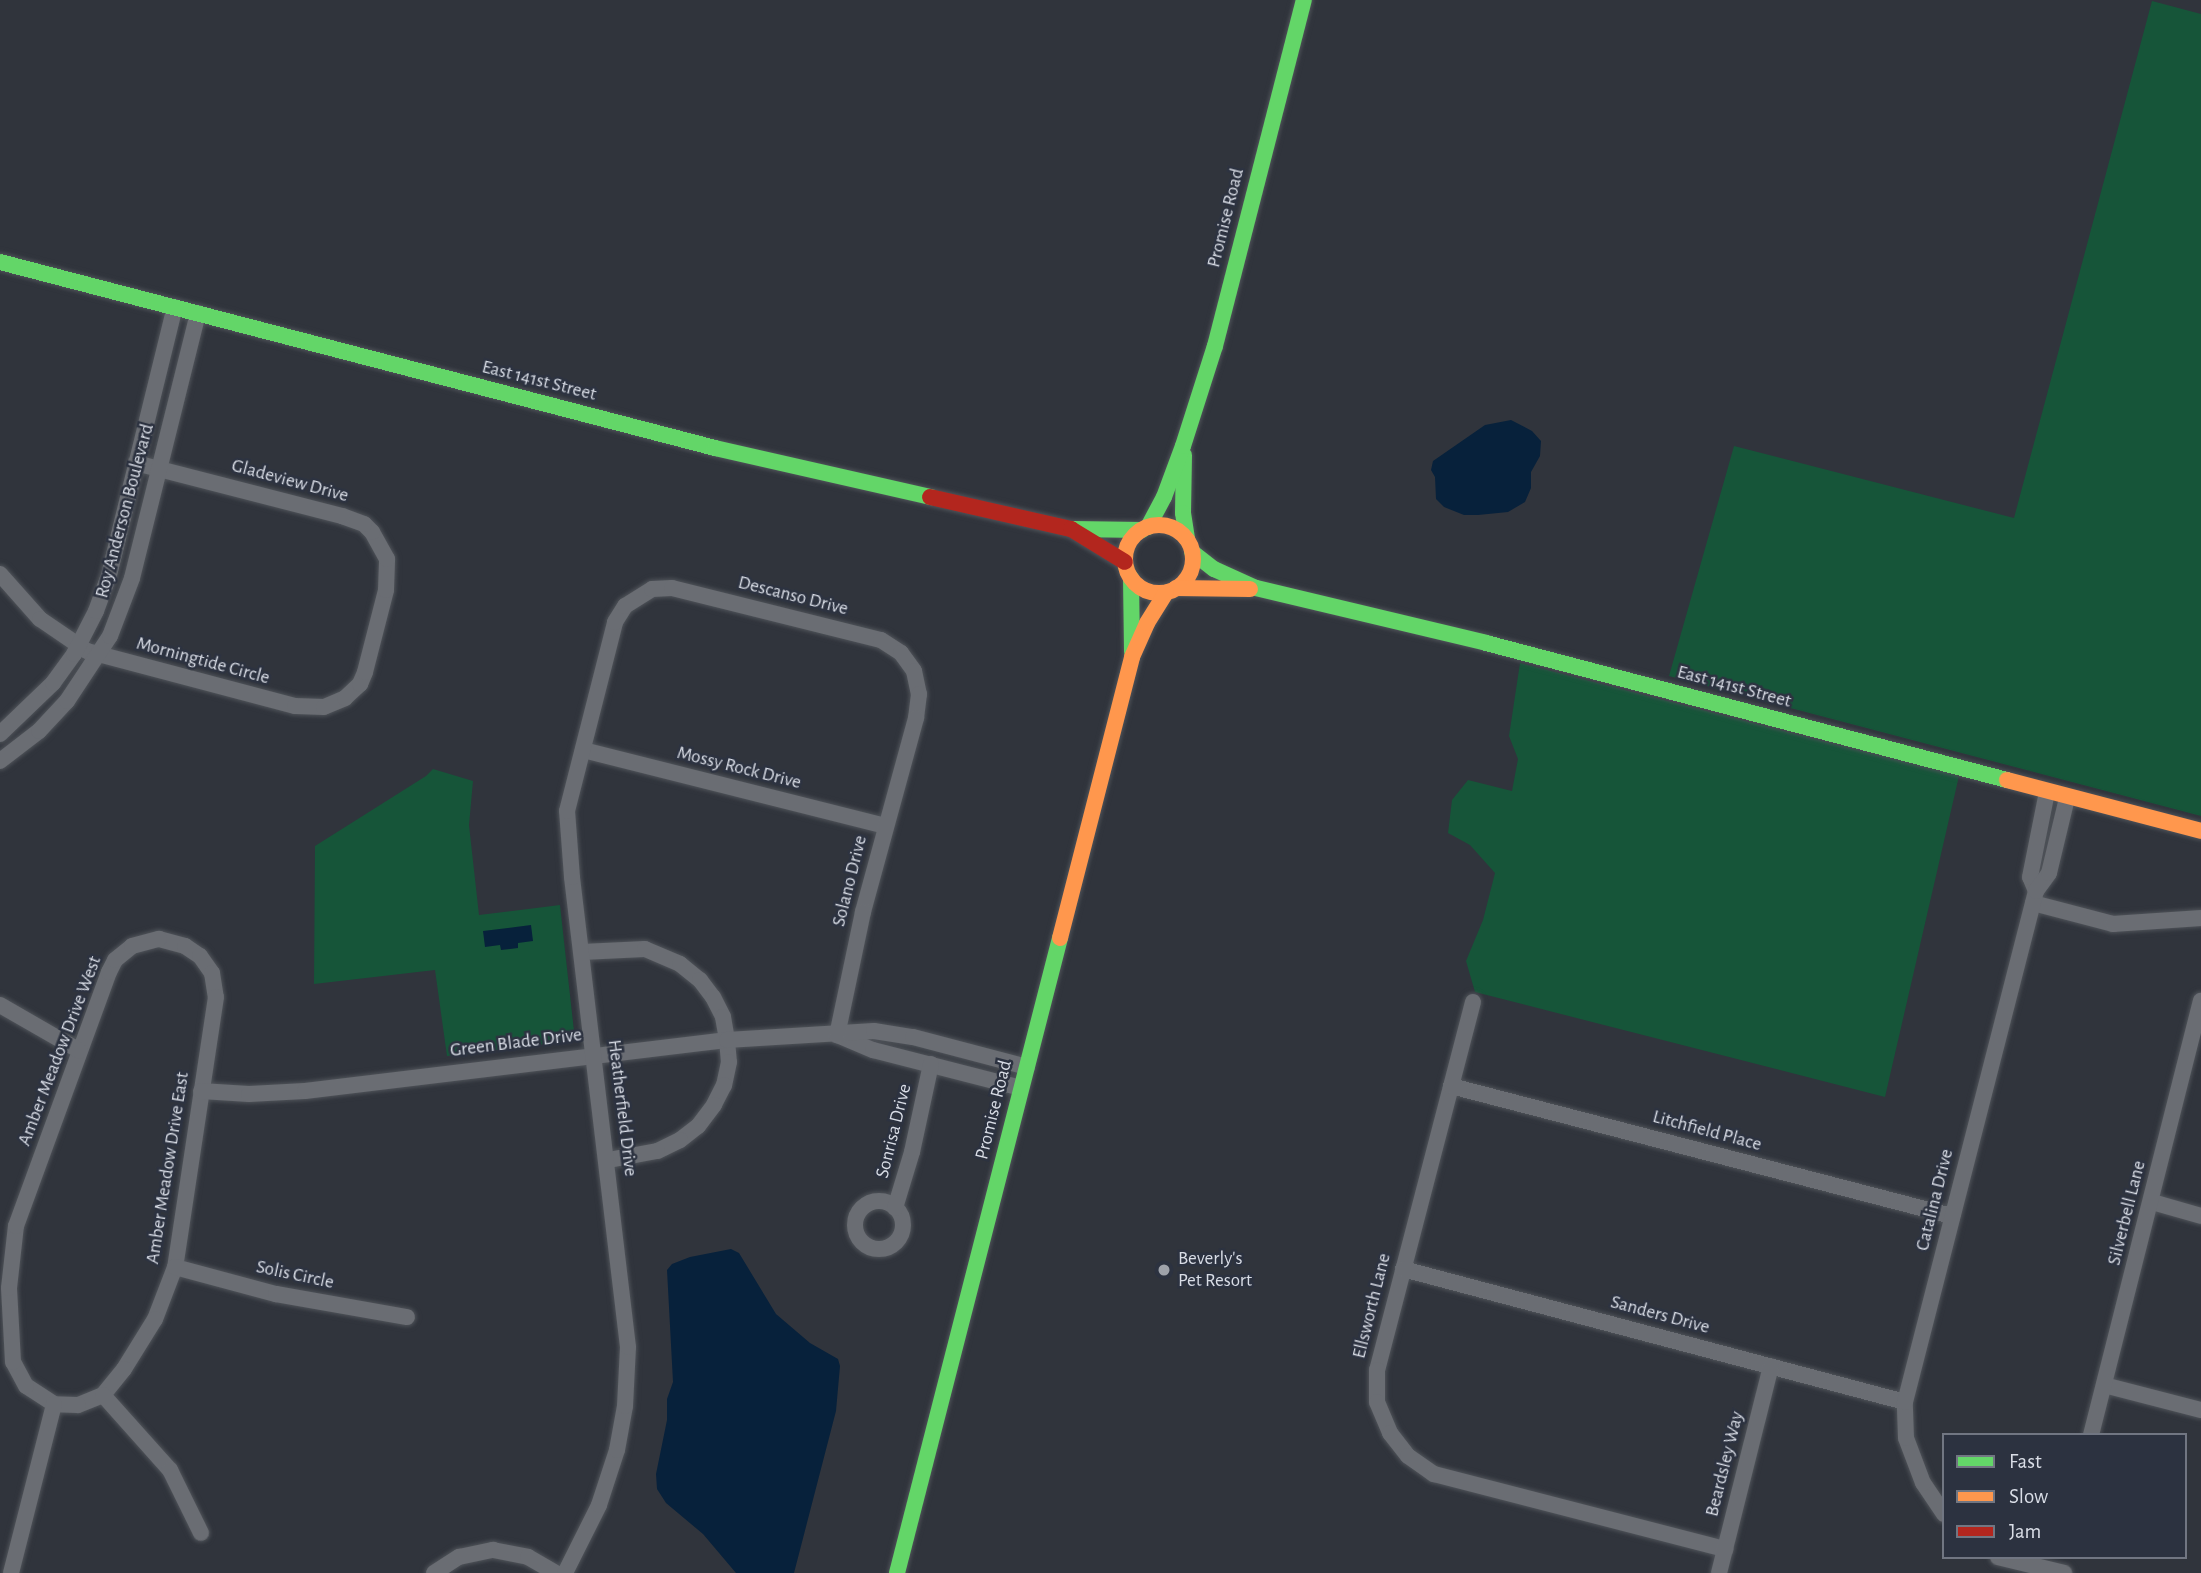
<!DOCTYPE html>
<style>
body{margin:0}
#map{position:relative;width:2201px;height:1573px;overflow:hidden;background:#30343c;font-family:"Alegreya Sans",sans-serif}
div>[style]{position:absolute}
.green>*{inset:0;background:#165539}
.water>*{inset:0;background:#07213b}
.roads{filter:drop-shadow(0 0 2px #4f5359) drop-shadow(0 0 2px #4f5359)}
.street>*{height:16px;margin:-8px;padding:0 8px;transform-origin:8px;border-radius:8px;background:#6a6d73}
.street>.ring{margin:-8px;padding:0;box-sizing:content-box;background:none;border:16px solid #6a6d73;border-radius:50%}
.fast>*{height:16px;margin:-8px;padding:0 8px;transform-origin:8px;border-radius:8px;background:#63d668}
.slow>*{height:16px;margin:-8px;padding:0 8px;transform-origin:8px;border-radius:8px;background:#ff974d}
.slow>.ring{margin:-8px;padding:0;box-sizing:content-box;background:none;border:16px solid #ff974d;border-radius:50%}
.jam>*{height:16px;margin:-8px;padding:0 8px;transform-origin:8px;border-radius:8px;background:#b3261e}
.dots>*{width:19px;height:19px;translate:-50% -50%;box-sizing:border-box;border:4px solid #2c3240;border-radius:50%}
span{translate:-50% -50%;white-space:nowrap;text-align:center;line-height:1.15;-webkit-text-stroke:5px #2c3240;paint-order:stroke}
.street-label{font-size:19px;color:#d9dde6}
.poi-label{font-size:19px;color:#d9dde6}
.left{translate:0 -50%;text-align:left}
.legend{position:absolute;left:1942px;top:1433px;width:245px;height:126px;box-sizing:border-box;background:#2c3240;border:2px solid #717682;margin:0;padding:9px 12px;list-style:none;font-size:21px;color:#d9dde6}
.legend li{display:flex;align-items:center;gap:14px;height:35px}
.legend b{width:35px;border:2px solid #717682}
</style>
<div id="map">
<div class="green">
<div style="clip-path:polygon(2152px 1px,2201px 14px,2201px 816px,1669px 676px,1734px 446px,2014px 518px)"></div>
<div style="clip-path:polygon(1520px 663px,1959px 776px,1885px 1097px,1475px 992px,1466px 961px,1483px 920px,1495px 873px,1470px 845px,1448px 833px,1452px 800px,1468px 780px,1512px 791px,1518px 759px,1509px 736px)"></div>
<div style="clip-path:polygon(433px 769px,473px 781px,469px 825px,479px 915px,560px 905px,574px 1031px,569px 1041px,447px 1056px,435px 970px,314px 984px,315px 846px,426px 776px)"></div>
</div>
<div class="water">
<div style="clip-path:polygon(1511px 420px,1532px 431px,1541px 441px,1540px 456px,1531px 472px,1531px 488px,1525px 502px,1508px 512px,1478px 515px,1464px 515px,1444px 507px,1436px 499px,1435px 477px,1431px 470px,1433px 461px,1485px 425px)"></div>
<div style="clip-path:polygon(531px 925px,533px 941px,518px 943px,518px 948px,501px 950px,500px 945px,485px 947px,483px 931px)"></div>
<div style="clip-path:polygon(731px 1249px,739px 1253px,776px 1314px,810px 1343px,838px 1359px,840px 1366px,836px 1411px,794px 1573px,736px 1573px,703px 1534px,666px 1503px,657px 1489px,656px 1474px,667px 1420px,667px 1399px,673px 1382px,667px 1270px,672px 1264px,690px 1257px)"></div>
</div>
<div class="roads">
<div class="street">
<div style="left:0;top:574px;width:60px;rotate:48.4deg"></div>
<div style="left:40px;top:619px;width:57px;rotate:34.2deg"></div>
<div style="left:87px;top:651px;width:215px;rotate:14.8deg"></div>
<div style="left:295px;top:706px;width:29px;rotate:2deg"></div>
<div style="left:324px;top:707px;width:23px;rotate:-23deg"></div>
<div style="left:345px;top:698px;width:21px;rotate:-43deg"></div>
<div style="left:360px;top:684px;width:13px;rotate:-67deg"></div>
<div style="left:365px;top:672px;width:85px;rotate:-75.6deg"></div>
<div style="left:386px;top:590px;width:31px;rotate:-88deg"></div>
<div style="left:387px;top:559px;width:31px;rotate:-119deg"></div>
<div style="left:372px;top:532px;width:11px;rotate:-135deg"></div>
<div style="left:364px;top:524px;width:23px;rotate:-160deg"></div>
<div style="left:342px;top:516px;width:213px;rotate:-165.6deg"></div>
<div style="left:0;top:734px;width:74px;rotate:-43.9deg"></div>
<div style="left:53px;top:683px;width:36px;rotate:-54deg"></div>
<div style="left:74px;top:654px;width:48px;rotate:-62.9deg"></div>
<div style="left:96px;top:611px;width:38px;rotate:-70deg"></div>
<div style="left:109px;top:575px;width:276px;rotate:-76.2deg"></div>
<div style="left:583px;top:750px;width:311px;rotate:14.1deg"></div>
<div style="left:0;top:761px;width:49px;rotate:-37.6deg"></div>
<div style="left:39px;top:731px;width:41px;rotate:-47deg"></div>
<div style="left:67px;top:701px;width:78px;rotate:-56.5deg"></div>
<div style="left:110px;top:636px;width:62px;rotate:-69.2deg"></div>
<div style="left:132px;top:578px;width:273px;rotate:-76deg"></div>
<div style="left:2036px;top:891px;width:15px;rotate:-113deg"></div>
<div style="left:2030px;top:877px;width:87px;rotate:-78.7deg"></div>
<div style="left:2033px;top:903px;width:83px;rotate:14.7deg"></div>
<div style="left:2113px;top:924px;width:88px;rotate:-3.9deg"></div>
<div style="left:159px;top:939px;width:27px;rotate:15deg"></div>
<div style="left:185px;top:946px;width:18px;rotate:34deg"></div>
<div style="left:200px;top:956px;width:21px;rotate:55deg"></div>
<div style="left:212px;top:973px;width:24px;rotate:81deg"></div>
<div style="left:216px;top:997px;width:273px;rotate:98.6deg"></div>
<div style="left:175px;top:1267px;width:56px;rotate:111deg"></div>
<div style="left:155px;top:1319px;width:59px;rotate:121.8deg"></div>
<div style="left:124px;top:1369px;width:33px;rotate:129deg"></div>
<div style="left:103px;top:1395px;width:27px;rotate:158deg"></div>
<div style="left:78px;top:1405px;width:24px;rotate:-178deg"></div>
<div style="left:54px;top:1404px;width:33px;rotate:-147deg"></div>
<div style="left:26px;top:1386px;width:27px;rotate:-118deg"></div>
<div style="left:13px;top:1362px;width:74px;rotate:-93.1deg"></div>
<div style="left:9px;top:1288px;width:62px;rotate:-83.6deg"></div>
<div style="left:16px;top:1226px;width:270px;rotate:-69.9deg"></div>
<div style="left:109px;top:972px;width:13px;rotate:-63deg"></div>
<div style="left:115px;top:960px;width:22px;rotate:-39deg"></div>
<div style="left:132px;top:946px;width:28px;rotate:-15deg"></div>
<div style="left:582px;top:952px;width:63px;rotate:-2.7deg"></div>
<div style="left:645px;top:949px;width:38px;rotate:23deg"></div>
<div style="left:680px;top:964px;width:26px;rotate:39deg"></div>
<div style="left:700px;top:980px;width:21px;rotate:53deg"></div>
<div style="left:713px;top:997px;width:22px;rotate:63deg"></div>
<div style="left:723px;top:1017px;width:23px;rotate:80deg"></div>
<div style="left:727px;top:1040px;width:22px;rotate:85deg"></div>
<div style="left:729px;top:1062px;width:24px;rotate:102deg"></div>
<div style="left:724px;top:1085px;width:22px;rotate:117deg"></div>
<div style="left:714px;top:1105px;width:26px;rotate:127deg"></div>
<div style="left:698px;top:1126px;width:23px;rotate:142deg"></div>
<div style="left:680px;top:1140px;width:25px;rotate:154deg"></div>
<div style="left:657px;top:1151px;width:50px;rotate:169.6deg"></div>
<div style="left:1473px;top:1002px;width:380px;rotate:104.6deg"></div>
<div style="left:1377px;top:1370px;width:32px;rotate:90deg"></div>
<div style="left:1377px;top:1402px;width:34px;rotate:67deg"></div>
<div style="left:1390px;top:1433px;width:29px;rotate:52deg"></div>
<div style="left:1408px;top:1456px;width:32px;rotate:35deg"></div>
<div style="left:1434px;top:1474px;width:301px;rotate:14.5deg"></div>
<div style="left:0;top:1005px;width:92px;rotate:29.9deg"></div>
<div style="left:837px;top:1035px;width:39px;rotate:23deg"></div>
<div style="left:873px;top:1050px;width:153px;rotate:14.4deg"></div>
<div style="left:1451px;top:1086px;width:518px;rotate:14.55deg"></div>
<div style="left:201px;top:1091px;width:48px;rotate:3.6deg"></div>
<div style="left:249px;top:1094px;width:56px;rotate:-3.1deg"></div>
<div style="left:305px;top:1091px;width:425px;rotate:-6.9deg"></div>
<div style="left:727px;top:1040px;width:147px;rotate:-3.5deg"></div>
<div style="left:874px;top:1031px;width:39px;rotate:9deg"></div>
<div style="left:913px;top:1037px;width:118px;rotate:14.7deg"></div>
<div class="ring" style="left:855px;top:1201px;width:32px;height:32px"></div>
<div style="left:2152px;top:1202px;width:51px;rotate:15.9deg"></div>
<div style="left:895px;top:1208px;width:59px;rotate:-73.1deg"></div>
<div style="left:912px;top:1152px;width:90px;rotate:-77.8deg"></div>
<div style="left:175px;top:1267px;width:105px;rotate:15deg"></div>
<div style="left:276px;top:1294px;width:133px;rotate:10deg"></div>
<div style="left:1403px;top:1269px;width:519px;rotate:14.84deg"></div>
<div style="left:2104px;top:1385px;width:100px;rotate:14.5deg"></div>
<div style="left:103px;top:1395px;width:101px;rotate:48.2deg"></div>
<div style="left:170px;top:1470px;width:70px;rotate:63.8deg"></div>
<div style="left:2091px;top:1435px;width:448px;rotate:-75.8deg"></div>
<div style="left:1944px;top:1514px;width:37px;rotate:-124deg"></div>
<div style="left:1923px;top:1483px;width:48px;rotate:-110.7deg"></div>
<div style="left:1906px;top:1438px;width:36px;rotate:-92deg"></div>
<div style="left:1905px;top:1402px;width:528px;rotate:-75.62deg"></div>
<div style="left:2036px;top:891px;width:22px;rotate:-54deg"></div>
<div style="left:2049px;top:873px;width:77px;rotate:-76.5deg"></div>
<div style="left:1998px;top:1557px;width:68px;rotate:13.6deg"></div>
<div style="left:11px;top:1573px;width:174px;rotate:-75.7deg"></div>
<div style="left:434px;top:1573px;width:30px;rotate:-33deg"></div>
<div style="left:459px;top:1557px;width:35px;rotate:-12deg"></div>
<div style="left:493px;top:1550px;width:36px;rotate:11deg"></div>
<div style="left:528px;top:1557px;width:32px;rotate:30deg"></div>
<div style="left:565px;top:1573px;width:76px;rotate:-63.4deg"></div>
<div style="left:599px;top:1505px;width:58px;rotate:-71.9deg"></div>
<div style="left:617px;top:1450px;width:45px;rotate:-79.7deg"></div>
<div style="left:625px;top:1406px;width:59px;rotate:-87.1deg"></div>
<div style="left:628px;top:1347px;width:473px;rotate:-96.8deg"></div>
<div style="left:572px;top:877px;width:66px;rotate:-94.3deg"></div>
<div style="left:567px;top:811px;width:195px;rotate:-75.7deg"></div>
<div style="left:615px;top:622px;width:19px;rotate:-58deg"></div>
<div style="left:625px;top:606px;width:32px;rotate:-32deg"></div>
<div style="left:652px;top:589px;width:20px;rotate:-3deg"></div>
<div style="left:672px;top:588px;width:215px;rotate:14deg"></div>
<div style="left:881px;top:640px;width:24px;rotate:33deg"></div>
<div style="left:901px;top:653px;width:22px;rotate:54deg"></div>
<div style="left:914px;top:671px;width:24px;rotate:78deg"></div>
<div style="left:919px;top:694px;width:24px;rotate:97deg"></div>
<div style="left:916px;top:718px;width:201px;rotate:105.3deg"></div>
<div style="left:863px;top:912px;width:126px;rotate:101.9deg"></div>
<div style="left:1719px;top:1573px;width:213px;rotate:-75.9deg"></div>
</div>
<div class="fast">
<div style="left:0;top:262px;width:739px;rotate:14.58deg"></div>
<div style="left:715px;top:448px;width:221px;rotate:12.8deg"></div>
<div style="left:1184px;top:455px;width:58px;rotate:91deg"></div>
<div style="left:1183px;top:513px;width:26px;rotate:81deg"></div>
<div style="left:1148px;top:527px;width:34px;rotate:-62deg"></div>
<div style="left:1164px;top:497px;width:54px;rotate:-69.6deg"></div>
<div style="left:1183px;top:446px;width:105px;rotate:-72.3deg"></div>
<div style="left:1215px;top:346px;width:357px;rotate:-75.6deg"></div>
<div style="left:1073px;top:529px;width:69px;rotate:0.8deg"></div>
<div style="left:1192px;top:552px;width:28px;rotate:38deg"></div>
<div style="left:1214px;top:569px;width:46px;rotate:24.3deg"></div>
<div style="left:1256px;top:588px;width:236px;rotate:13.4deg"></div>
<div style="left:1486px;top:643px;width:539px;rotate:14.73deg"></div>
<div style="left:1131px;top:578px;width:74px;rotate:89.2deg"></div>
<div style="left:897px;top:1573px;width:656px;rotate:-75.6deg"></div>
</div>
<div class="slow">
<div class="ring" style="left:1125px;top:525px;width:52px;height:52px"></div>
<div style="left:1176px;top:588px;width:74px;rotate:0.8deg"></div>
<div style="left:2007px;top:780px;width:201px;rotate:14.7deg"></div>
<div style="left:1060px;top:938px;width:290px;rotate:-75.6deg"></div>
<div style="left:1132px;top:657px;width:37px;rotate:-66deg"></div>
<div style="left:1147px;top:623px;width:36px;rotate:-58deg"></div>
</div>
<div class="jam">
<div style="left:930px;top:497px;width:145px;rotate:12.8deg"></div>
<div style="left:1071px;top:529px;width:63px;rotate:31.4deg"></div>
</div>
</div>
<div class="dots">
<div style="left:1164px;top:1270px;background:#9ea2aa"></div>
</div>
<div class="street-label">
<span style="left:1226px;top:218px;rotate:-76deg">Promise Road</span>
<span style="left:539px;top:381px;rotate:14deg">East 141st Street</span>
<span style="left:290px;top:481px;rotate:15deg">Gladeview Drive</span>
<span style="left:125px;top:511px;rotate:-75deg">Roy Anderson Boulevard</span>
<span style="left:793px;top:596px;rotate:14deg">Descanso Drive</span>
<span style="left:203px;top:661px;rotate:15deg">Morningtide Circle</span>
<span style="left:1734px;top:687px;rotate:15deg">East 141st Street</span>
<span style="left:739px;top:768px;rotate:14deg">Mossy Rock Drive</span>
<span style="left:850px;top:881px;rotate:-76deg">Solano Drive</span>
<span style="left:516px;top:1043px;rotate:-7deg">Green Blade Drive</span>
<span style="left:60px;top:1051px;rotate:-69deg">Amber Meadow Drive West</span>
<span style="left:622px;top:1108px;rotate:83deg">Heatherfield Drive</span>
<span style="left:994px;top:1110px;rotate:-76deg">Promise Road</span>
<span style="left:894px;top:1131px;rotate:-76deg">Sonrisa Drive</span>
<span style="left:1707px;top:1131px;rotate:15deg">Litchfield Place</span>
<span style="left:168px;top:1168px;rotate:-81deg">Amber Meadow Drive East</span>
<span style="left:1935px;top:1200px;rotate:-76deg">Catalina Drive</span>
<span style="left:2127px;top:1213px;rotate:-76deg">Silverbell Lane</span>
<span style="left:295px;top:1275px;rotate:12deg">Solis Circle</span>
<span style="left:1372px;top:1306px;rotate:-76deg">Ellsworth Lane</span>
<span style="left:1660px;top:1315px;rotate:15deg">Sanders Drive</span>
<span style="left:1725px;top:1464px;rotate:-76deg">Beardsley Way</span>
</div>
<div class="poi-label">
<span class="left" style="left:1178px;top:1270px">Beverly's<br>Pet Resort</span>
</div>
<ul class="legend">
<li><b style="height:9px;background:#63d668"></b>Fast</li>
<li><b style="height:9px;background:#ff974d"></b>Slow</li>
<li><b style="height:9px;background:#b3261e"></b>Jam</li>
</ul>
</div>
